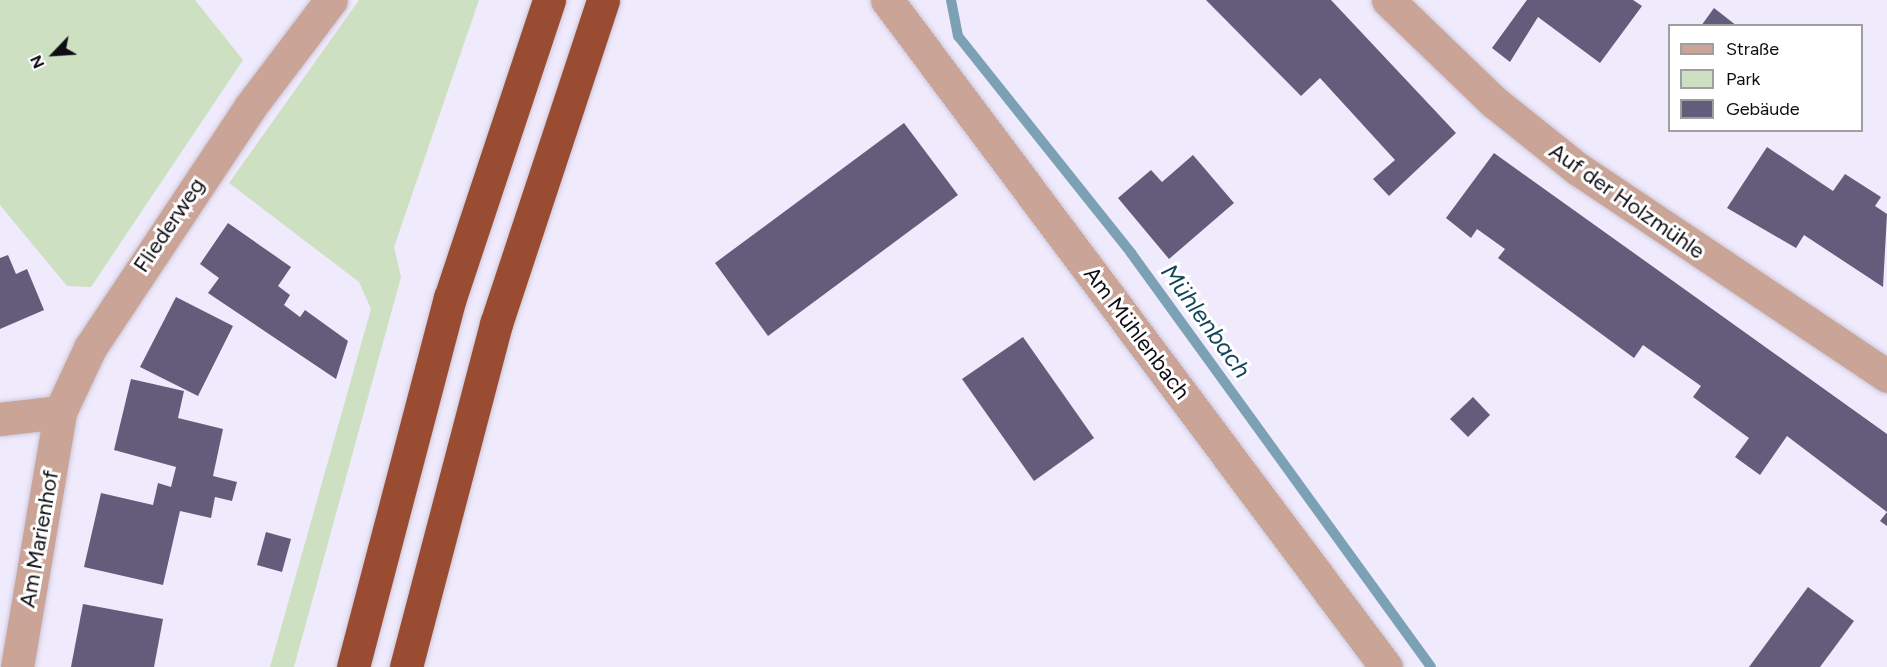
<!DOCTYPE html>
<meta charset="utf-8">
<style>
body{margin:0}
#map{position:relative;width:1887px;height:667px;overflow:hidden;background:#f0eafd;font-family:Figtree,sans-serif}
div>[style]{position:absolute}
.green>*{inset:0;background:#cde0c2}
.stream>*{height:10px;margin:-5px;padding:0 5px;transform-origin:5px;border-radius:5px;background:#7ca1b5}
.building>*{inset:0;background:#645c7b}
.roads{filter:drop-shadow(0 0 2px #ccc7d8) drop-shadow(0 0 2px #ccc7d8)}
.minor>*{height:33px;margin:-16.5px;padding:0 16.5px;transform-origin:16.5px;border-radius:16.5px;background:#caa497}
.highway>*{height:33px;margin:-16.5px;padding:0 16.5px;transform-origin:16.5px;border-radius:16.5px;background:#994c31}
span{translate:-50% -50%;white-space:nowrap;text-align:center;line-height:1.15;-webkit-text-stroke:6px #fff;paint-order:stroke}
.street-label{font-size:22px;color:#0f0d14}
.water-label{font-size:24px;color:#13455b;font-style:italic}
.legend{position:absolute;left:1668px;top:24px;width:195px;height:108px;box-sizing:border-box;background:#fff;border:2px solid #9f9ea1;margin:0;padding:8px 10px;list-style:none;font-size:18px;color:#0f0d14}
.legend li{display:flex;align-items:center;gap:12px;height:30px}
.legend b{width:30px;border:2px solid #9f9ea1}
.north{position:absolute;left:24px;top:24px;width:60px;height:60px;-webkit-text-stroke:4px #fff;paint-order:stroke;rotate:245deg;font-size:16px;font-weight:700;line-height:24px;text-align:center;color:#0f0d14}
.north::after{content:'';display:block;margin:auto;width:21px;height:27px;background:#0f0d14;clip-path:polygon(50% 0,100% 100%,50% 72%,0 100%)}
</style>
<div id="map">
<div class="green">
<div style="clip-path:polygon(0 0,195px 0,243px 60px,91px 287px,67px 286px,0 205px)"></div>
<div style="clip-path:polygon(359px 0,479px 0,394px 247px,401px 277px,294px 667px,270px 667px,371px 309px,359px 282px,229px 183px)"></div>
</div>
<div class="stream">
<div style="left:951px;top:0;width:37px;rotate:79deg"></div>
<div style="left:958px;top:36px;width:278px;rotate:51.4deg"></div>
<div style="left:1131px;top:253px;width:511px;rotate:54.07deg"></div>
</div>
<div class="building">
<div style="clip-path:polygon(1206px 0,1331px 0,1456px 133px,1389px 196px,1373px 179px,1395px 160px,1320px 78px,1301px 96px)"></div>
<div style="clip-path:polygon(1527px 0,1633px 0,1642px 6px,1600px 63px,1538px 17px,1510px 62px,1492px 48px)"></div>
<div style="clip-path:polygon(1714px 8px,1737px 26px,1701px 26px)"></div>
<div style="clip-path:polygon(904px 123px,958px 195px,768px 336px,715px 263px)"></div>
<div style="clip-path:polygon(1767px 147px,1833px 191px,1845px 174px,1881px 197px,1875px 206px,1887px 214px,1883px 287px,1804px 235px,1796px 248px,1727px 208px)"></div>
<div style="clip-path:polygon(1494px 153px,1887px 434px,1887px 526px,1880px 521px,1887px 512px,1787px 436px,1760px 475px,1735px 457px,1749px 438px,1693px 397px,1701px 386px,1643px 345px,1634px 358px,1498px 258px,1505px 249px,1477px 229px,1471px 238px,1446px 218px)"></div>
<div style="clip-path:polygon(1193px 155px,1234px 203px,1169px 259px,1118px 198px,1151px 170px,1162px 182px)"></div>
<div style="clip-path:polygon(228px 223px,291px 267px,278px 286px,290px 295px,284px 305px,300px 317px,305px 310px,348px 341px,336px 379px,208px 293px,219px 278px,200px 264px)"></div>
<div style="clip-path:polygon(8px 255px,16px 274px,27px 269px,44px 310px,0 329px,0 258px)"></div>
<div style="clip-path:polygon(176px 297px,233px 326px,198px 396px,140px 367px)"></div>
<div style="clip-path:polygon(1023px 337px,1094px 438px,1034px 481px,962px 379px)"></div>
<div style="clip-path:polygon(131px 379px,184px 391px,178px 418px,223px 429px,213px 476px,237px 482px,232px 501px,215px 497px,211px 518px,180px 511px,163px 585px,84px 567px,101px 493px,153px 505px,158px 483px,171px 487px,176px 467px,114px 450px)"></div>
<div style="clip-path:polygon(1473px 397px,1490px 415px,1468px 437px,1450px 419px)"></div>
<div style="clip-path:polygon(266px 532px,291px 539px,282px 572px,257px 565px)"></div>
<div style="clip-path:polygon(1808px 587px,1854px 621px,1820px 667px,1749px 667px)"></div>
<div style="clip-path:polygon(83px 604px,163px 619px,154px 667px,71px 667px)"></div>
</div>
<div class="roads">
<div class="minor">
<div style="left:887px;top:0;width:833px;rotate:53.2deg"></div>
<div style="left:1388px;top:0;width:147px;rotate:43.9deg"></div>
<div style="left:1494px;top:102px;width:107px;rotate:38.6deg"></div>
<div style="left:1578px;top:169px;width:372px;rotate:33.8deg"></div>
<div style="left:0;top:419px;width:60px;rotate:-6.7deg"></div>
<div style="left:17px;top:667px;width:259px;rotate:-80.4deg"></div>
<div style="left:60px;top:412px;width:71px;rotate:-64.9deg"></div>
<div style="left:90px;top:348px;width:289px;rotate:-56.4deg"></div>
<div style="left:250px;top:107px;width:134px;rotate:-52.9deg"></div>
</div>
<div class="highway">
<div style="left:353px;top:667px;width:382px;rotate:-75.3deg"></div>
<div style="left:450px;top:298px;width:314px;rotate:-71.6deg"></div>
<div style="left:406px;top:667px;width:355px;rotate:-75.3deg"></div>
<div style="left:496px;top:324px;width:341px;rotate:-71.7deg"></div>
</div>
</div>
<div class="street-label">
<span style="left:1627px;top:201px;rotate:35deg">Auf der Holzmühle</span>
<span style="left:169px;top:225px;rotate:-56deg">Fliederweg</span>
<span style="left:1137px;top:333px;rotate:53deg">Am Mühlenbach</span>
<span style="left:39px;top:539px;rotate:-80deg">Am Marienhof</span>
</div>
<div class="water-label">
<span style="left:1206px;top:321px;rotate:54deg">Mühlenbach</span>
</div>
<ul class="legend">
<li><b style="height:8px;background:#caa497"></b>Straße</li>
<li><b style="height:16px;background:#cde0c2"></b>Park</li>
<li><b style="height:16px;background:#645c7b"></b>Gebäude</li>
</ul>
<div class="north">N</div>
</div>
